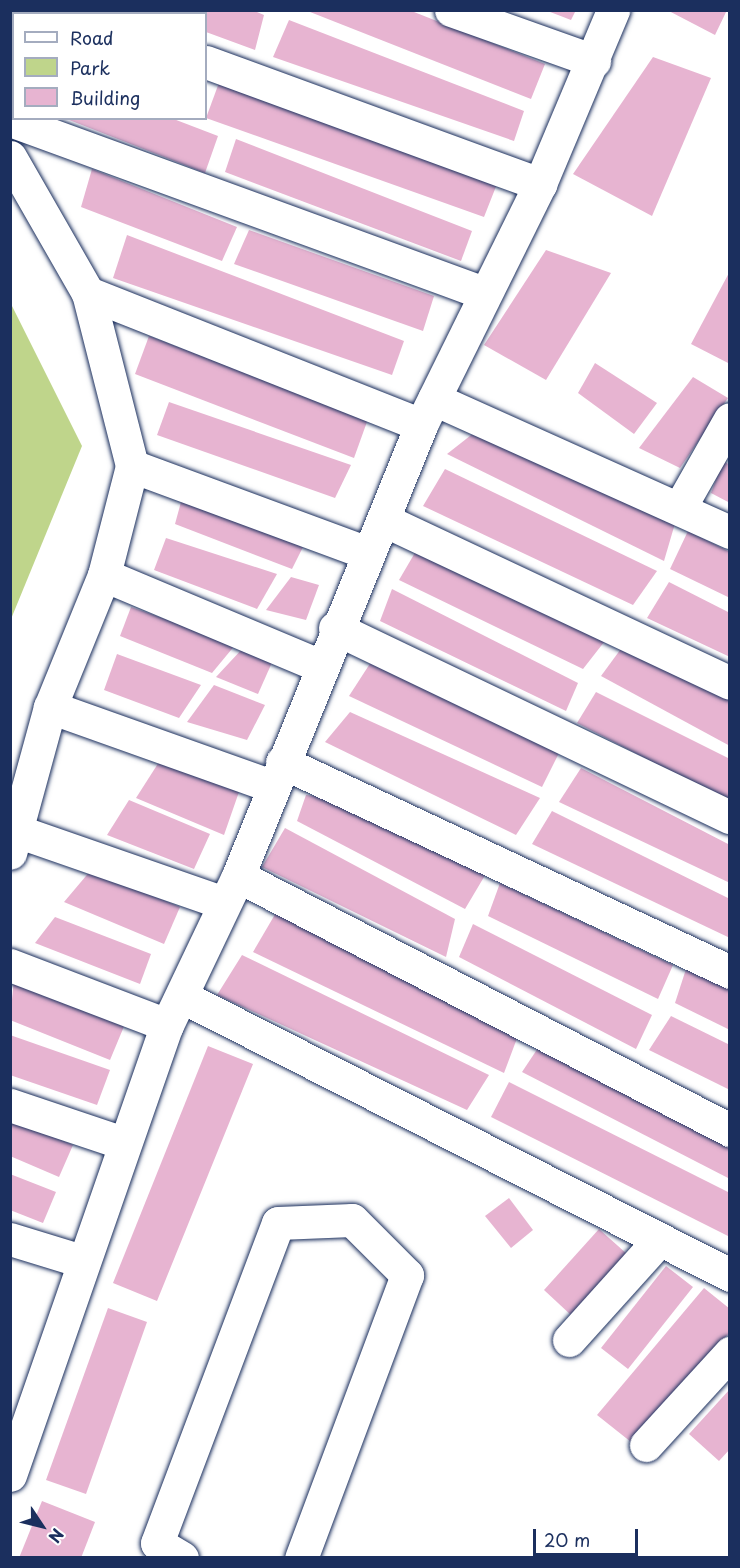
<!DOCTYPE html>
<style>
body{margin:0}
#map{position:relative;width:740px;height:1568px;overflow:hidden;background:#fff;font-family:"Playpen Sans",sans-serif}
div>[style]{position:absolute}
.green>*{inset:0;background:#bfd58b}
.building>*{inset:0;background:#e7b4d1}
.roads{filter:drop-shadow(0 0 2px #1b2f5e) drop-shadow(0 0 2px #1b2f5e)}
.street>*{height:33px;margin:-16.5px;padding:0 16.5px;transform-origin:16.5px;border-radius:16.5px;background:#fff}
span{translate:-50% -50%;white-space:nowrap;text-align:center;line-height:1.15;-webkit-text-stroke:4.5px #fff;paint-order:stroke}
.frame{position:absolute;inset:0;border:12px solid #1b2f5e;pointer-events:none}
.legend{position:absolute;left:12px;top:12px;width:195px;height:108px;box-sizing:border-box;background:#fff;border:2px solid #a4acbf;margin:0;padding:8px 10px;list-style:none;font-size:18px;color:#1b2f5e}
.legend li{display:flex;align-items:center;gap:12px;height:30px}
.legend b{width:30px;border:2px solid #a4acbf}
.north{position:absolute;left:12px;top:1496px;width:60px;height:60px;-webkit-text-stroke:4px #fff;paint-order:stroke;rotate:125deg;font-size:16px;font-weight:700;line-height:24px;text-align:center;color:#1b2f5e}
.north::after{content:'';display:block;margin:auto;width:21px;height:27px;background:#1b2f5e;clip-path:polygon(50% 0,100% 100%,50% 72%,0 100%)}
.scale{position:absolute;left:533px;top:1529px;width:105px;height:27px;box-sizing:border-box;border:3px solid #1b2f5e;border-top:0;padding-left:8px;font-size:18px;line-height:21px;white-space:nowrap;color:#1b2f5e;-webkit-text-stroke:4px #fff;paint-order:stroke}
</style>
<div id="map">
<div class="green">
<div style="clip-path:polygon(11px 304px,82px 446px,11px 619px,10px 304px)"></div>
</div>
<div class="building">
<div style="clip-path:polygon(10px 10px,28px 13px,14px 14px,14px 46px)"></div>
<div style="clip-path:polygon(146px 10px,252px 10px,264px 15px,255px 50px,206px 32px,206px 14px)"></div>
<div style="clip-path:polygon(305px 10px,409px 10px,545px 64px,531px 99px)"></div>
<div style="clip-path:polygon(545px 10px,576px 10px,571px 20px)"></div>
<div style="clip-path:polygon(667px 10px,727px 10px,715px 35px)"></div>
<div style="clip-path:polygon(289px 20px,524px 111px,514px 141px,273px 57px)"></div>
<div style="clip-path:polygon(653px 57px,711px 78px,652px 216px,573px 174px)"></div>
<div style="clip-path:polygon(220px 80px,497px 184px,484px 217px,206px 118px)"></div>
<div style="clip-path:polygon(64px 118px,171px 118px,218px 136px,205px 173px)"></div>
<div style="clip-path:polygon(236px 139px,472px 231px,461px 261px,225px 172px)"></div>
<div style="clip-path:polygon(92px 169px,237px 227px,222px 261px,81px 207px)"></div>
<div style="clip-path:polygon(249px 230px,434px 296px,423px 331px,234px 264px)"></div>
<div style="clip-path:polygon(127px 235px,404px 341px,392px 375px,113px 278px)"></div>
<div style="clip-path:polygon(546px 250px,611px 273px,546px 380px,484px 345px)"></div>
<div style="clip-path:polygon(730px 271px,730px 364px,691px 344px)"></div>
<div style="clip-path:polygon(149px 336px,368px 419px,354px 458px,135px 374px)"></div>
<div style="clip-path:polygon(595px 363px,657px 403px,634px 434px,578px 393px)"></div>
<div style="clip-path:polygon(693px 377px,728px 398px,680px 468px,639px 448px)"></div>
<div style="clip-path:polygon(169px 402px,351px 465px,335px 498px,157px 435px)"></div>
<div style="clip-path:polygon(475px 432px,676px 520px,664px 561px,447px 454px)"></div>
<div style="clip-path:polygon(723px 461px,730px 465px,730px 503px,711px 493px)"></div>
<div style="clip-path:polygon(445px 469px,657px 571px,633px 605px,423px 506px)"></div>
<div style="clip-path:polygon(184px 491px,308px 537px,292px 569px,175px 524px)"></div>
<div style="clip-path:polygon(688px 531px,730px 552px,730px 598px,670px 569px)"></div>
<div style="clip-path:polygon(166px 538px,277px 574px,257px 609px,154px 570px)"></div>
<div style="clip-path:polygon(416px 551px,608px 637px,583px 669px,399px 580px)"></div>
<div style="clip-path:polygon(291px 577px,319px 585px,306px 620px,266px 610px)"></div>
<div style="clip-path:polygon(669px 582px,730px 613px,730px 657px,647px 618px)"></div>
<div style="clip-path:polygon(392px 589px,578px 683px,566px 711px,380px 621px)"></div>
<div style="clip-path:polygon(131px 607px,236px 644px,212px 673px,120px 636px)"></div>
<div style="clip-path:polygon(623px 646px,730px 699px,730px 746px,601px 676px)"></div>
<div style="clip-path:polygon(243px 648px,274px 658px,258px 694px,216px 677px)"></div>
<div style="clip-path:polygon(117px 654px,201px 685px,179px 718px,104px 690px)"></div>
<div style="clip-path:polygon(371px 662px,559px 753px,542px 787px,349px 696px)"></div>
<div style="clip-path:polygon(214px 685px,265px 705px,247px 740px,187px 722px)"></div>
<div style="clip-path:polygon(596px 692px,730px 759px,730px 802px,577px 723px)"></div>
<div style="clip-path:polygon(350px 712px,540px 798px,516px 835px,325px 742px)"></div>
<div style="clip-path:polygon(159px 762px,240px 789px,224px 835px,136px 798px)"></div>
<div style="clip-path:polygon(581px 768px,730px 845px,730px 883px,559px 802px)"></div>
<div style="clip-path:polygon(306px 795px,333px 798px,487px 872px,465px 909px,297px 821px)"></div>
<div style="clip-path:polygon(129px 800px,210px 834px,194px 869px,107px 835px)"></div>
<div style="clip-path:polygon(552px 811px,730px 899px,730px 938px,532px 844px)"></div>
<div style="clip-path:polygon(285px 828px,455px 919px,446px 957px,262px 867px)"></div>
<div style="clip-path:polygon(91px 870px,180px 907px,164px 944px,64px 902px)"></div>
<div style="clip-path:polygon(500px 883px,673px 965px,658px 999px,488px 916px)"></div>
<div style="clip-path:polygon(277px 911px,519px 1033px,504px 1073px,253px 952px)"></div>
<div style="clip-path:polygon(55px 917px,151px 954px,140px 984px,35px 943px)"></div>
<div style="clip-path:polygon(473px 924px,652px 1015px,636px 1049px,459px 957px)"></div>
<div style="clip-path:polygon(242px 955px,489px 1075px,467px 1110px,217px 995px)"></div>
<div style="clip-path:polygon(687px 966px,730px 988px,730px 1030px,675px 1003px)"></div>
<div style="clip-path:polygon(14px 979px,125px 1024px,110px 1060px,10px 1020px)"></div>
<div style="clip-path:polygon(671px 1016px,730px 1045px,730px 1090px,649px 1050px)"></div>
<div style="clip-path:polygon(10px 1035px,110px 1070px,97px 1105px,10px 1075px)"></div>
<div style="clip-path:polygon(542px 1042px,730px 1140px,730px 1179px,522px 1072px)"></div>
<div style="clip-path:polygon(208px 1046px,253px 1064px,157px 1301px,113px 1283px)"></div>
<div style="clip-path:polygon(509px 1082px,730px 1193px,730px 1237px,491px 1117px)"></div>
<div style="clip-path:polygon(10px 1118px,73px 1145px,59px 1177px,10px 1156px)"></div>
<div style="clip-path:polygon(10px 1174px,56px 1192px,43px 1223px,10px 1210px)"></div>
<div style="clip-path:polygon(509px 1198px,533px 1230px,511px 1248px,485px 1216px)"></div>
<div style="clip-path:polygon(599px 1229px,627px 1254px,572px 1316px,544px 1290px)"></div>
<div style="clip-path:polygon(666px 1266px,693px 1287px,628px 1369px,601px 1348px)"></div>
<div style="clip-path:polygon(704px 1288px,730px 1309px,730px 1332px,631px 1442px,597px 1415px)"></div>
<div style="clip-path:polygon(108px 1308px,147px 1322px,86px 1494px,46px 1480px)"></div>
<div style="clip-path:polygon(730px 1389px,730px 1449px,719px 1461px,689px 1434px)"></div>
<div style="clip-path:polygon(42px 1501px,95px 1522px,81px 1558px,19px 1558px)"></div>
</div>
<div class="roads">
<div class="street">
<div style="left:64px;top:10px;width:10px;rotate:24deg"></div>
<div style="left:451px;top:10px;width:152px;rotate:19.6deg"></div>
<div style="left:206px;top:62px;width:356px;rotate:20.1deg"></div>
<div style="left:10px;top:120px;width:505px;rotate:20.05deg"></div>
<div style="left:10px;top:157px;width:157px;rotate:60.2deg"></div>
<div style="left:88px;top:293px;width:179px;rotate:75.7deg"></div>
<div style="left:132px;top:466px;width:113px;rotate:104.4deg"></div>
<div style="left:104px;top:575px;width:143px;rotate:112.2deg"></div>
<div style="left:50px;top:707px;width:151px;rotate:105.3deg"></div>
<div style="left:88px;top:293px;width:358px;rotate:21.6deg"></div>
<div style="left:434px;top:399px;width:325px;rotate:24.2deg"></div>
<div style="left:132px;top:466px;width:251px;rotate:20.3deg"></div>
<div style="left:680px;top:507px;width:101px;rotate:-60.4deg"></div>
<div style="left:386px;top:521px;width:380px;rotate:25.2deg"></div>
<div style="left:104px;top:575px;width:235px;rotate:22.8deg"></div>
<div style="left:335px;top:628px;width:438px;rotate:25.6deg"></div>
<div style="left:50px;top:707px;width:236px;rotate:19.6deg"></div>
<div style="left:282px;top:762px;width:495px;rotate:25.1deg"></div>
<div style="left:17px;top:831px;width:219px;rotate:19.2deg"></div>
<div style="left:238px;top:876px;width:554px;rotate:27.31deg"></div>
<div style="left:10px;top:965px;width:168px;rotate:20.9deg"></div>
<div style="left:183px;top:997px;width:614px;rotate:26.94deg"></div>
<div style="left:10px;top:1105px;width:119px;rotate:18.6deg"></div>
<div style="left:10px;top:1239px;width:75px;rotate:17deg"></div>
<div style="left:569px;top:1340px;width:135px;rotate:-48deg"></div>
<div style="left:646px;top:1445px;width:125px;rotate:-47.6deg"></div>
<div style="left:10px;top:1475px;width:477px;rotate:-70.8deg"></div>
<div style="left:167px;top:1025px;width:165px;rotate:-64.5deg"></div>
<div style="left:238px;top:876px;width:487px;rotate:-67.9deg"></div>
<div style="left:421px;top:425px;width:269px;rotate:-63.7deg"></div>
<div style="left:540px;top:184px;width:189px;rotate:-67.2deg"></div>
<div style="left:182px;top:1558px;width:29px;rotate:-149deg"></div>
<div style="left:157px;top:1543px;width:342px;rotate:-69.3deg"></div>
<div style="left:278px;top:1223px;width:74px;rotate:-2.3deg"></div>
<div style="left:352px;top:1220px;width:78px;rotate:45deg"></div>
<div style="left:407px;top:1275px;width:302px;rotate:110.5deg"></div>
</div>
</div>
<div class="frame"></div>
<ul class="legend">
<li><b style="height:8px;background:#fff"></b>Road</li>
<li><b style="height:16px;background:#bfd58b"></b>Park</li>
<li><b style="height:16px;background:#e7b4d1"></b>Building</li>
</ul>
<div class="north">N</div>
<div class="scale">20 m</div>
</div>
